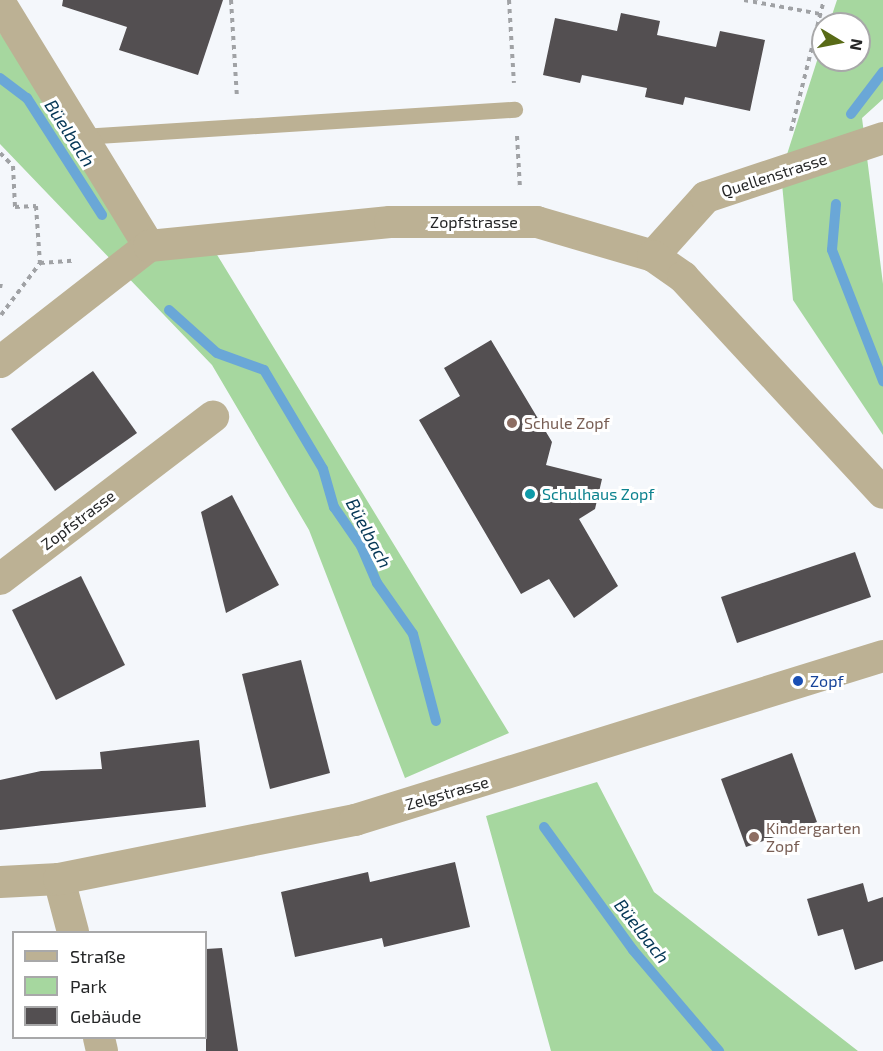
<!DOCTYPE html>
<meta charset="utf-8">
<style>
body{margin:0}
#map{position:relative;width:883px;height:1051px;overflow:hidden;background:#f4f7fb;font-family:"Exo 2",sans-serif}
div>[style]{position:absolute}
.green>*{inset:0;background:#a6d79f}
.stream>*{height:10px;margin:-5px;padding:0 5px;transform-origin:5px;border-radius:5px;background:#6aa7d7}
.building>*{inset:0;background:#534f51}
.path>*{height:4px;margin-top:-2px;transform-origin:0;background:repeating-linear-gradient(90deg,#a0a2a5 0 4.5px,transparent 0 9px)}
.lane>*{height:16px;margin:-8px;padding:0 8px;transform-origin:8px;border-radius:8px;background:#bcb194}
.street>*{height:32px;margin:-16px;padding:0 16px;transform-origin:16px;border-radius:16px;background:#bcb194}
.dots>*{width:16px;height:16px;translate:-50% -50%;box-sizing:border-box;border:3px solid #fff;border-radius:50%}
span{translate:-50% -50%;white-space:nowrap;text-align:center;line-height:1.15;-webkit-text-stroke:6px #fff;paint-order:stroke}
.street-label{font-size:16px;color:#252627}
.education-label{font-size:16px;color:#785e54}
.left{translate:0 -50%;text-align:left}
.culture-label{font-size:16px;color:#0d838f}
.transit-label{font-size:16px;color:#164399}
.water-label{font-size:18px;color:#043655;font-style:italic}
.legend{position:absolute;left:12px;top:931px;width:195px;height:108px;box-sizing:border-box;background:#fff;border:2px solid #a8a8a9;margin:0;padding:8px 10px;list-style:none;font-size:18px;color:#252627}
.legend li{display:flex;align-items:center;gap:12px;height:30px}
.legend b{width:30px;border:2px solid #a8a8a9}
.north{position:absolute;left:811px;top:12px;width:60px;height:60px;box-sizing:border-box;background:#fff;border:2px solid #a8a8a9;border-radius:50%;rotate:100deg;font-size:16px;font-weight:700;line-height:24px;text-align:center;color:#252627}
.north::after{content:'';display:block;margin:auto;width:21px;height:27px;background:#586a16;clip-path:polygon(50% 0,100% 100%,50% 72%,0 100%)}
</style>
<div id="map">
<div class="green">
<div style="clip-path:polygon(837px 0,883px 0,883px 99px,862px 118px,883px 284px,883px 435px,793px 300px,781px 173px,823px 42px,823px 60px,859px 60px,859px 24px,829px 24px)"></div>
<div style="clip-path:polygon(0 33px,149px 246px,208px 240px,509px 733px,405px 778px,309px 530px,212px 365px,0 144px)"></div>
<div style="clip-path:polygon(597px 782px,654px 892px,858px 1051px,551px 1051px,486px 816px)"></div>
</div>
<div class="stream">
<div style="left:0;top:78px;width:34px;rotate:37deg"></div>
<div style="left:27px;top:98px;width:139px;rotate:57.3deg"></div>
<div style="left:851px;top:114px;width:53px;rotate:-52.7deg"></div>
<div style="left:836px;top:204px;width:46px;rotate:95deg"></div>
<div style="left:832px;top:250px;width:141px;rotate:68.7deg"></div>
<div style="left:169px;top:310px;width:64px;rotate:41.9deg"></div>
<div style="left:217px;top:353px;width:50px;rotate:19.9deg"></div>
<div style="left:264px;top:370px;width:115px;rotate:59.2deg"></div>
<div style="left:323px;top:469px;width:40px;rotate:74deg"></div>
<div style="left:334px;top:507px;width:47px;rotate:55.3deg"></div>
<div style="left:361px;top:546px;width:40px;rotate:66.6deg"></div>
<div style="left:377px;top:583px;width:62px;rotate:54.8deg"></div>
<div style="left:413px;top:634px;width:90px;rotate:75.2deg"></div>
<div style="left:544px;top:827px;width:152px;rotate:54.1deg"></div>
<div style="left:633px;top:950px;width:133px;rotate:49.6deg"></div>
</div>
<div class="building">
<div style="clip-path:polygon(63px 0,223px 0,198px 75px,119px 50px,127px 27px,62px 6px)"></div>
<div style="clip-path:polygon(621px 13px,660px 21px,657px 35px,716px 47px,720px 31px,765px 40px,750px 111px,685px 97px,683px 105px,645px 97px,647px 88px,582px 75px,580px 83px,543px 75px,555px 18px,617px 31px)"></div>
<div style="clip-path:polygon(491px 340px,552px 442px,546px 465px,602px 479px,595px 509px,579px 519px,618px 586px,574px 618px,549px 579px,521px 594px,419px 420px,460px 396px,444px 368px)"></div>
<div style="clip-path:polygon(93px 371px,137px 433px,55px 491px,11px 429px)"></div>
<div style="clip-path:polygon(232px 495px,279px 585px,226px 613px,201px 512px)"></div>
<div style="clip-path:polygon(855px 552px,871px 597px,737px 643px,721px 597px)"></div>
<div style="clip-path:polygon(81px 576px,125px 665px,56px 700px,12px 610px)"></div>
<div style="clip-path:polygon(301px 660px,330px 773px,270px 789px,242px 674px)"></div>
<div style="clip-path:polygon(199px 740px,206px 807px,0 830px,0 780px,41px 771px,102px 769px,100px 752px)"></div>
<div style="clip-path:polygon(792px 753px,817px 822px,746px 847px,721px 779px)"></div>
<div style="clip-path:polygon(455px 862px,470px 927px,384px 947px,382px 938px,295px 957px,281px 892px,368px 872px,370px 882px)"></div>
<div style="clip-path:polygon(863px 883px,868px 902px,883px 897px,883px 961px,855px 970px,843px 929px,818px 936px,807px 899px)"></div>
<div style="clip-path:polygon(222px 948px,238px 1051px,206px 1051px,206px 949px)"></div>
</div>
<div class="path">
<div style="left:231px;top:0;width:99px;rotate:86.5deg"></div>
<div style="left:509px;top:0;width:83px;rotate:86.6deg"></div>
<div style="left:744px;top:0;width:77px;rotate:10.4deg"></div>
<div style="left:791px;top:131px;width:135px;rotate:-75.9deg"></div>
<div style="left:517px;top:136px;width:52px;rotate:86.7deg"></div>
<div style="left:0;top:153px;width:18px;rotate:45deg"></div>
<div style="left:13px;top:166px;width:41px;rotate:87.2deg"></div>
<div style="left:15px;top:207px;width:21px;rotate:-3deg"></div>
<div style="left:36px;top:206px;width:57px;rotate:86deg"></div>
<div style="left:40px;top:263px;width:32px;rotate:-4deg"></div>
<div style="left:0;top:288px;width:5px;rotate:-79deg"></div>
<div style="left:1px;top:315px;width:65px;rotate:-53.1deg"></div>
</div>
<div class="lane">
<div style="left:82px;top:137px;width:434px;rotate:-3.6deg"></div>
</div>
<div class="street">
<div style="left:0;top:3px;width:285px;rotate:58.5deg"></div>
<div style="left:653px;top:256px;width:79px;rotate:-48.1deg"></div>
<div style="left:706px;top:197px;width:187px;rotate:-18.4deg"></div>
<div style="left:0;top:362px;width:189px;rotate:-37.9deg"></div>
<div style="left:149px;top:246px;width:242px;rotate:-5.7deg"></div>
<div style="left:390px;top:222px;width:147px"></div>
<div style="left:537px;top:222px;width:121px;rotate:16.3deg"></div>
<div style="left:653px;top:256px;width:37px;rotate:35deg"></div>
<div style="left:683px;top:277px;width:294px;rotate:47.2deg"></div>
<div style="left:0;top:579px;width:268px;rotate:-37.3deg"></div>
<div style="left:59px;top:879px;width:55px;rotate:75.2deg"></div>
<div style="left:0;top:882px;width:59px;rotate:-2.9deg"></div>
<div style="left:59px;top:879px;width:302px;rotate:-11.3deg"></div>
<div style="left:355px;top:820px;width:553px;rotate:-17.26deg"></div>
<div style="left:99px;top:1038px;width:13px;rotate:77deg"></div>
</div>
<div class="dots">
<div style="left:512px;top:423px;background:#8d6e63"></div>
<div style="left:530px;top:494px;background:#0f9aa8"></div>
<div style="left:798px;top:681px;background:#1a4fb4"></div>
<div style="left:754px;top:837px;background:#8d6e63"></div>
</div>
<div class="street-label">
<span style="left:774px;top:175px;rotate:-18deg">Quellenstrasse</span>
<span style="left:474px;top:222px">Zopfstrasse</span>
<span style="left:78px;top:520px;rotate:-37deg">Zopfstrasse</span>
<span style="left:447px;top:793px;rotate:-16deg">Zelgstrasse</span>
</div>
<div class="education-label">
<span class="left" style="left:524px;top:423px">Schule Zopf</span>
<span class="left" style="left:766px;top:837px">Kindergarten<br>Zopf</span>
</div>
<div class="culture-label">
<span class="left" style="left:542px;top:494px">Schulhaus Zopf</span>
</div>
<div class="transit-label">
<span class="left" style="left:810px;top:681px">Zopf</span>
</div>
<div class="water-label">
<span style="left:70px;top:133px;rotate:57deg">Büelbach</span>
<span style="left:369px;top:533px;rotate:62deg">Büelbach</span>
<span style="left:642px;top:931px;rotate:52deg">Büelbach</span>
</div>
<ul class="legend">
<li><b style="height:8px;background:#bcb194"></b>Straße</li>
<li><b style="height:16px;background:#a6d79f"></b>Park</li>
<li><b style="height:16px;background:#534f51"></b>Gebäude</li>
</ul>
<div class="north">N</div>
</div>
